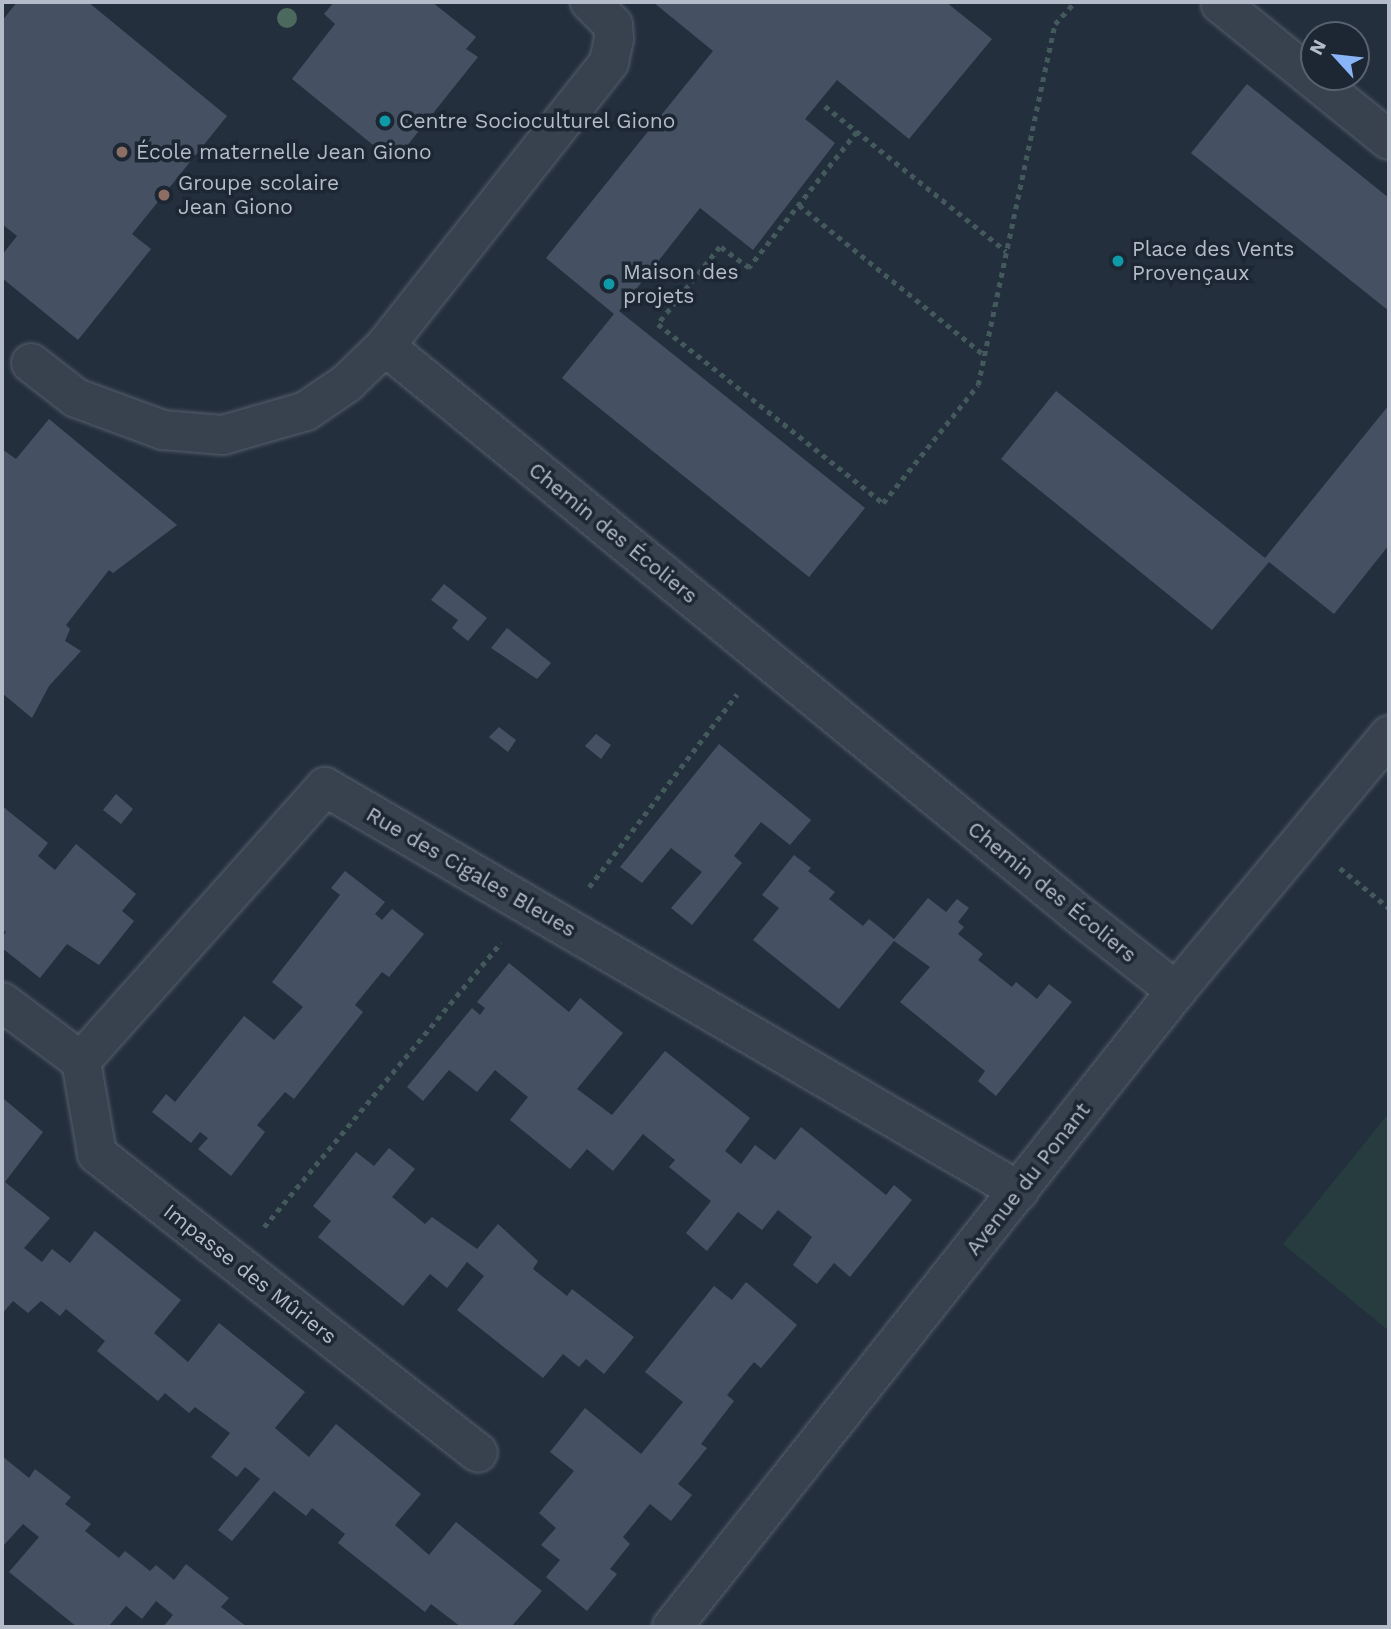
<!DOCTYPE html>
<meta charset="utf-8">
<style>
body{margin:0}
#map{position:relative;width:1391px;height:1629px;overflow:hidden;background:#242f3e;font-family:"Work Sans",sans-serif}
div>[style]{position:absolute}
.green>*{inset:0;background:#263c3f}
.building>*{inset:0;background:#455162}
.path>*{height:4.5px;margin-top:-2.25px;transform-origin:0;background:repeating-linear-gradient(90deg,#44595c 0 5px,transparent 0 10px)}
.roads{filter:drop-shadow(0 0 2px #565f6c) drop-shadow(0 0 2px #565f6c)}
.street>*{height:38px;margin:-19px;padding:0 19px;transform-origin:19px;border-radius:19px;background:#38414e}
.trees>*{width:20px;height:20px;margin:-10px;border-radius:50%;background:#4b6a5d}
.dots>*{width:19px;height:19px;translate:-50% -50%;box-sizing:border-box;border:4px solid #1d2633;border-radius:50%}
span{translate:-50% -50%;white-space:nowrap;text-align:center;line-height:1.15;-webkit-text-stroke:7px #1d2633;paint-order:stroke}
.poi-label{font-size:21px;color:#b4bcc9}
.left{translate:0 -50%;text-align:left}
.street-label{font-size:21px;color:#b4bcc9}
.frame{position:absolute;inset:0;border:4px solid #b4bcc9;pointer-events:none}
.north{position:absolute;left:1300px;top:21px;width:70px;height:70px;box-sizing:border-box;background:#1d2633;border:2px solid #59626f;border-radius:50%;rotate:297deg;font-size:19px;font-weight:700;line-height:28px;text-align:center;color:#b4bcc9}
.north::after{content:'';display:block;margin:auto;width:24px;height:32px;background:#8ab4f8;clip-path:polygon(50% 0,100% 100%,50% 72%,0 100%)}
</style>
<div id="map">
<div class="green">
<div style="clip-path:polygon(1389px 1113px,1389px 1331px,1283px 1244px)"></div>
</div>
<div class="building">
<div style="clip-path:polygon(17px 2px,88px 2px,227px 116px,132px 234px,151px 249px,78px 340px,2px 278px,2px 255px,17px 236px,2px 224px,2px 21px)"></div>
<div style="clip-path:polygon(334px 2px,432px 2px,476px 37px,466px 49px,478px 57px,394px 162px,292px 79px,335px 24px,324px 14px)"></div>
<div style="clip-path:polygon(653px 2px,946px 2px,992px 39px,909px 139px,837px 80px,805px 119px,835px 143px,753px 250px,700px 208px,619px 311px,865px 508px,809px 577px,562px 378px,614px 314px,546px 258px,713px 51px)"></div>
<div style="clip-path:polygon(1247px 84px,1389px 198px,1389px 311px,1191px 153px)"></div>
<div style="clip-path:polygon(1056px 391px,1265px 558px,1389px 405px,1389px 545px,1334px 614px,1269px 562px,1212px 630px,1001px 459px)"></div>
<div style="clip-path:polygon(49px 419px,177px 525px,113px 573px,109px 570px,66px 625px,70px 629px,65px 641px,81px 651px,49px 686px,32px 718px,2px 693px,2px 449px,16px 459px)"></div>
<div style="clip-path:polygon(444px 584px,487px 618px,468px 641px,452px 628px,458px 620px,431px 600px)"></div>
<div style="clip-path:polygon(507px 628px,551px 663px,537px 679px,491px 648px)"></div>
<div style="clip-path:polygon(499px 727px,516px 740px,508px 752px,489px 737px)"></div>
<div style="clip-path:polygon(596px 734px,611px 745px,601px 759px,585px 746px)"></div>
<div style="clip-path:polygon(719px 744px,811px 820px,790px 845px,761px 822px,734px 856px,742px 863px,692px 925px,671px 908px,702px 872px,671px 848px,642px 883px,620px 867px)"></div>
<div style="clip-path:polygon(116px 794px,133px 809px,121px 824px,103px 810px)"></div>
<div style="clip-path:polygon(2px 806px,48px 843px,38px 856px,55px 870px,76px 844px,136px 894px,122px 911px,134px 921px,99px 965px,67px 944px,40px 978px,2px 948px,2px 937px,6px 932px,2px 929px)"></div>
<div style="clip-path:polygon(794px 855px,811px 868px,808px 871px,835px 892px,829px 899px,863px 926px,869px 919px,894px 939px,928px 898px,946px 912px,957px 899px,969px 908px,958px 922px,964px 927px,958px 934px,983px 954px,978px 960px,1012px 987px,1016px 982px,1037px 999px,1049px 984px,1072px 1002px,996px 1096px,978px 1081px,985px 1071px,900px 1002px,930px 967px,894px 941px,839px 1009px,753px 940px,779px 908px,762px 895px)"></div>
<div style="clip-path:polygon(345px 871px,385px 902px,375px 914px,382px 920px,392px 909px,424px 934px,389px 977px,382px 972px,355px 1005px,363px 1012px,294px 1099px,285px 1092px,257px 1125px,265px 1132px,231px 1176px,198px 1149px,208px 1138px,200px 1132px,191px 1143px,152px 1112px,166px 1094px,175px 1102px,244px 1016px,274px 1040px,303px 1007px,272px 982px,340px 895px,331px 888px)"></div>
<div style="clip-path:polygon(509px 963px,569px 1012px,580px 998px,623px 1033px,577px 1089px,612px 1115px,665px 1051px,750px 1118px,725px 1151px,741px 1164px,755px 1145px,775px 1160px,801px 1127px,886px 1195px,894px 1185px,912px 1200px,850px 1277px,834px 1263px,817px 1284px,793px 1265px,812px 1237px,778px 1210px,762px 1230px,738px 1212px,707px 1251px,686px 1233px,711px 1201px,669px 1167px,675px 1160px,643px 1134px,613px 1171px,587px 1149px,570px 1169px,510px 1120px,528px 1097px,495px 1070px,477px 1092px,449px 1070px,423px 1101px,407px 1087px,472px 1008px,480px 1015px,485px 1008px,477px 1002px)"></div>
<div style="clip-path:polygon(4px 1099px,43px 1132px,5px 1182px,50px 1218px,24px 1248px,42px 1262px,52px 1249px,70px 1263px,95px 1231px,181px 1300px,154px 1333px,188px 1362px,219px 1323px,305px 1392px,275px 1428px,309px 1457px,336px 1424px,421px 1494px,395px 1525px,429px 1555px,456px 1522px,542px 1591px,511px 1627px,461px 1627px,431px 1604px,425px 1612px,338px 1543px,345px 1534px,312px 1508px,306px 1516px,274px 1491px,232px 1541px,218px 1530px,260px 1479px,245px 1467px,237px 1477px,211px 1457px,230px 1433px,195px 1407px,189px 1413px,165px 1393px,158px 1401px,97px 1351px,105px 1341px,66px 1309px,60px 1316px,41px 1301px,28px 1313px,13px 1301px,2px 1314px)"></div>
<div style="clip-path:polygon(389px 1148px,415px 1169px,392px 1197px,425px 1224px,432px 1217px,477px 1249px,498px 1224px,538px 1261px,533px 1269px,567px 1296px,572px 1289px,634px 1337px,604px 1374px,586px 1359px,579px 1367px,563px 1354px,543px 1378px,457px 1310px,484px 1276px,467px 1262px,447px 1288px,430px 1274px,403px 1306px,318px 1237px,331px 1221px,313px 1206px,325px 1191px,356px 1152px,374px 1166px)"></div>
<div style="clip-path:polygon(746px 1282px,797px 1325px,761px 1368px,754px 1362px,727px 1395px,734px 1401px,701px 1444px,707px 1448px,678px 1484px,692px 1495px,671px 1521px,650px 1504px,623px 1537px,630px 1544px,610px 1569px,617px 1574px,587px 1611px,546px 1577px,560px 1560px,541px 1545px,556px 1528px,539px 1513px,574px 1471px,550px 1452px,585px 1408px,641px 1454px,683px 1402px,645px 1372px,714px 1286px,732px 1300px)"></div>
<div style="clip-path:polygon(2px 1456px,29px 1478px,35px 1469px,71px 1497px,65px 1504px,91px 1524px,85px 1531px,119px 1558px,125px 1551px,150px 1571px,156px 1565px,174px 1580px,186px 1564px,229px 1598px,221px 1607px,247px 1627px,163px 1627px,173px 1615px,156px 1601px,142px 1619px,126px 1606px,108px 1627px,77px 1627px,9px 1572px,39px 1537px,23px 1524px,4px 1545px,2px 1543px)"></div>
</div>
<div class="path">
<div style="left:825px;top:106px;width:232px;rotate:38.7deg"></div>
<div style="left:857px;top:132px;width:174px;rotate:128.5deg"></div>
<div style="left:749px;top:268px;width:36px;rotate:-144deg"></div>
<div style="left:720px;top:247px;width:99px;rotate:128.8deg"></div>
<div style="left:658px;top:324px;width:288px;rotate:38.5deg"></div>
<div style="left:883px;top:503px;width:151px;rotate:-51.2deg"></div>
<div style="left:978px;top:385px;width:369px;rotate:-78deg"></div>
<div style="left:1055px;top:24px;width:30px;rotate:-48deg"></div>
<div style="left:799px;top:205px;width:238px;rotate:39deg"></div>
<div style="left:1340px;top:868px;width:63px;rotate:39.2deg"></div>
<div style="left:589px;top:887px;width:243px;rotate:-52.5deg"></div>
<div style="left:264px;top:1227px;width:370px;rotate:-50.2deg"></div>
</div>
<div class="roads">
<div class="street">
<div style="left:1223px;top:2px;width:3px;rotate:135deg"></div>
<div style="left:1221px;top:4px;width:216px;rotate:39deg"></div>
<div style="left:385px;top:346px;width:901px;rotate:39.33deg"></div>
<div style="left:1082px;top:917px;width:120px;rotate:38.2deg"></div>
<div style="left:31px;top:363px;width:57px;rotate:37.9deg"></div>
<div style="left:76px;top:398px;width:93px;rotate:20.2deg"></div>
<div style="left:163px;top:430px;width:60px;rotate:4.8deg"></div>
<div style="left:223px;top:435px;width:86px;rotate:-16.1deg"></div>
<div style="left:306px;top:411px;width:50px;rotate:-34.3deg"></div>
<div style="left:347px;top:383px;width:53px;rotate:-44.2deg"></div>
<div style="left:385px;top:346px;width:362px;rotate:-51.7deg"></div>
<div style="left:609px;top:62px;width:24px;rotate:-78deg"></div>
<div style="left:614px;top:39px;width:14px;rotate:-94deg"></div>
<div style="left:613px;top:25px;width:33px;rotate:-135deg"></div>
<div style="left:2px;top:1002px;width:99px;rotate:36.8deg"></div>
<div style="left:81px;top:1061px;width:367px;rotate:-48.3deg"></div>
<div style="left:325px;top:787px;width:803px;rotate:30.21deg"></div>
<div style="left:81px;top:1061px;width:94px;rotate:80.2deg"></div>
<div style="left:97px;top:1154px;width:484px;rotate:38.1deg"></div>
<div style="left:672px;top:1627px;width:811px;rotate:-51.6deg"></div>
<div style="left:1176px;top:991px;width:333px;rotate:-50.2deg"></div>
</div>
</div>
<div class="trees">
<div style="left:287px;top:18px"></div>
</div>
<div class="dots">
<div style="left:385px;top:121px;background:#0f9aa8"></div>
<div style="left:122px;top:152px;background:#8d6e63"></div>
<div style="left:164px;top:195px;background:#8d6e63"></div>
<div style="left:1118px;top:261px;background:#0f9aa8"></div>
<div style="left:609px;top:284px;background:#0f9aa8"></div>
</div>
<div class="poi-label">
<span class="left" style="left:399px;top:121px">Centre Socioculturel Giono</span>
<span class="left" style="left:136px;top:152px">École maternelle Jean Giono</span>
<span class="left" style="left:178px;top:195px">Groupe scolaire<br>Jean Giono</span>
<span class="left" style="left:1132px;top:261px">Place des Vents<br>Provençaux</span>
<span class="left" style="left:623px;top:284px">Maison des<br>projets</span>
</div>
<div class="street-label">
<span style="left:613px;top:533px;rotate:39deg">Chemin des Écoliers</span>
<span style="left:471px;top:872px;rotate:30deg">Rue des Cigales Bleues</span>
<span style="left:1052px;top:892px;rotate:39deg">Chemin des Écoliers</span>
<span style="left:1028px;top:1179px;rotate:-52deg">Avenue du Ponant</span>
<span style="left:250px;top:1274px;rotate:38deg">Impasse des Mûriers</span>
</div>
<div class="frame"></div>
<div class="north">N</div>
</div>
